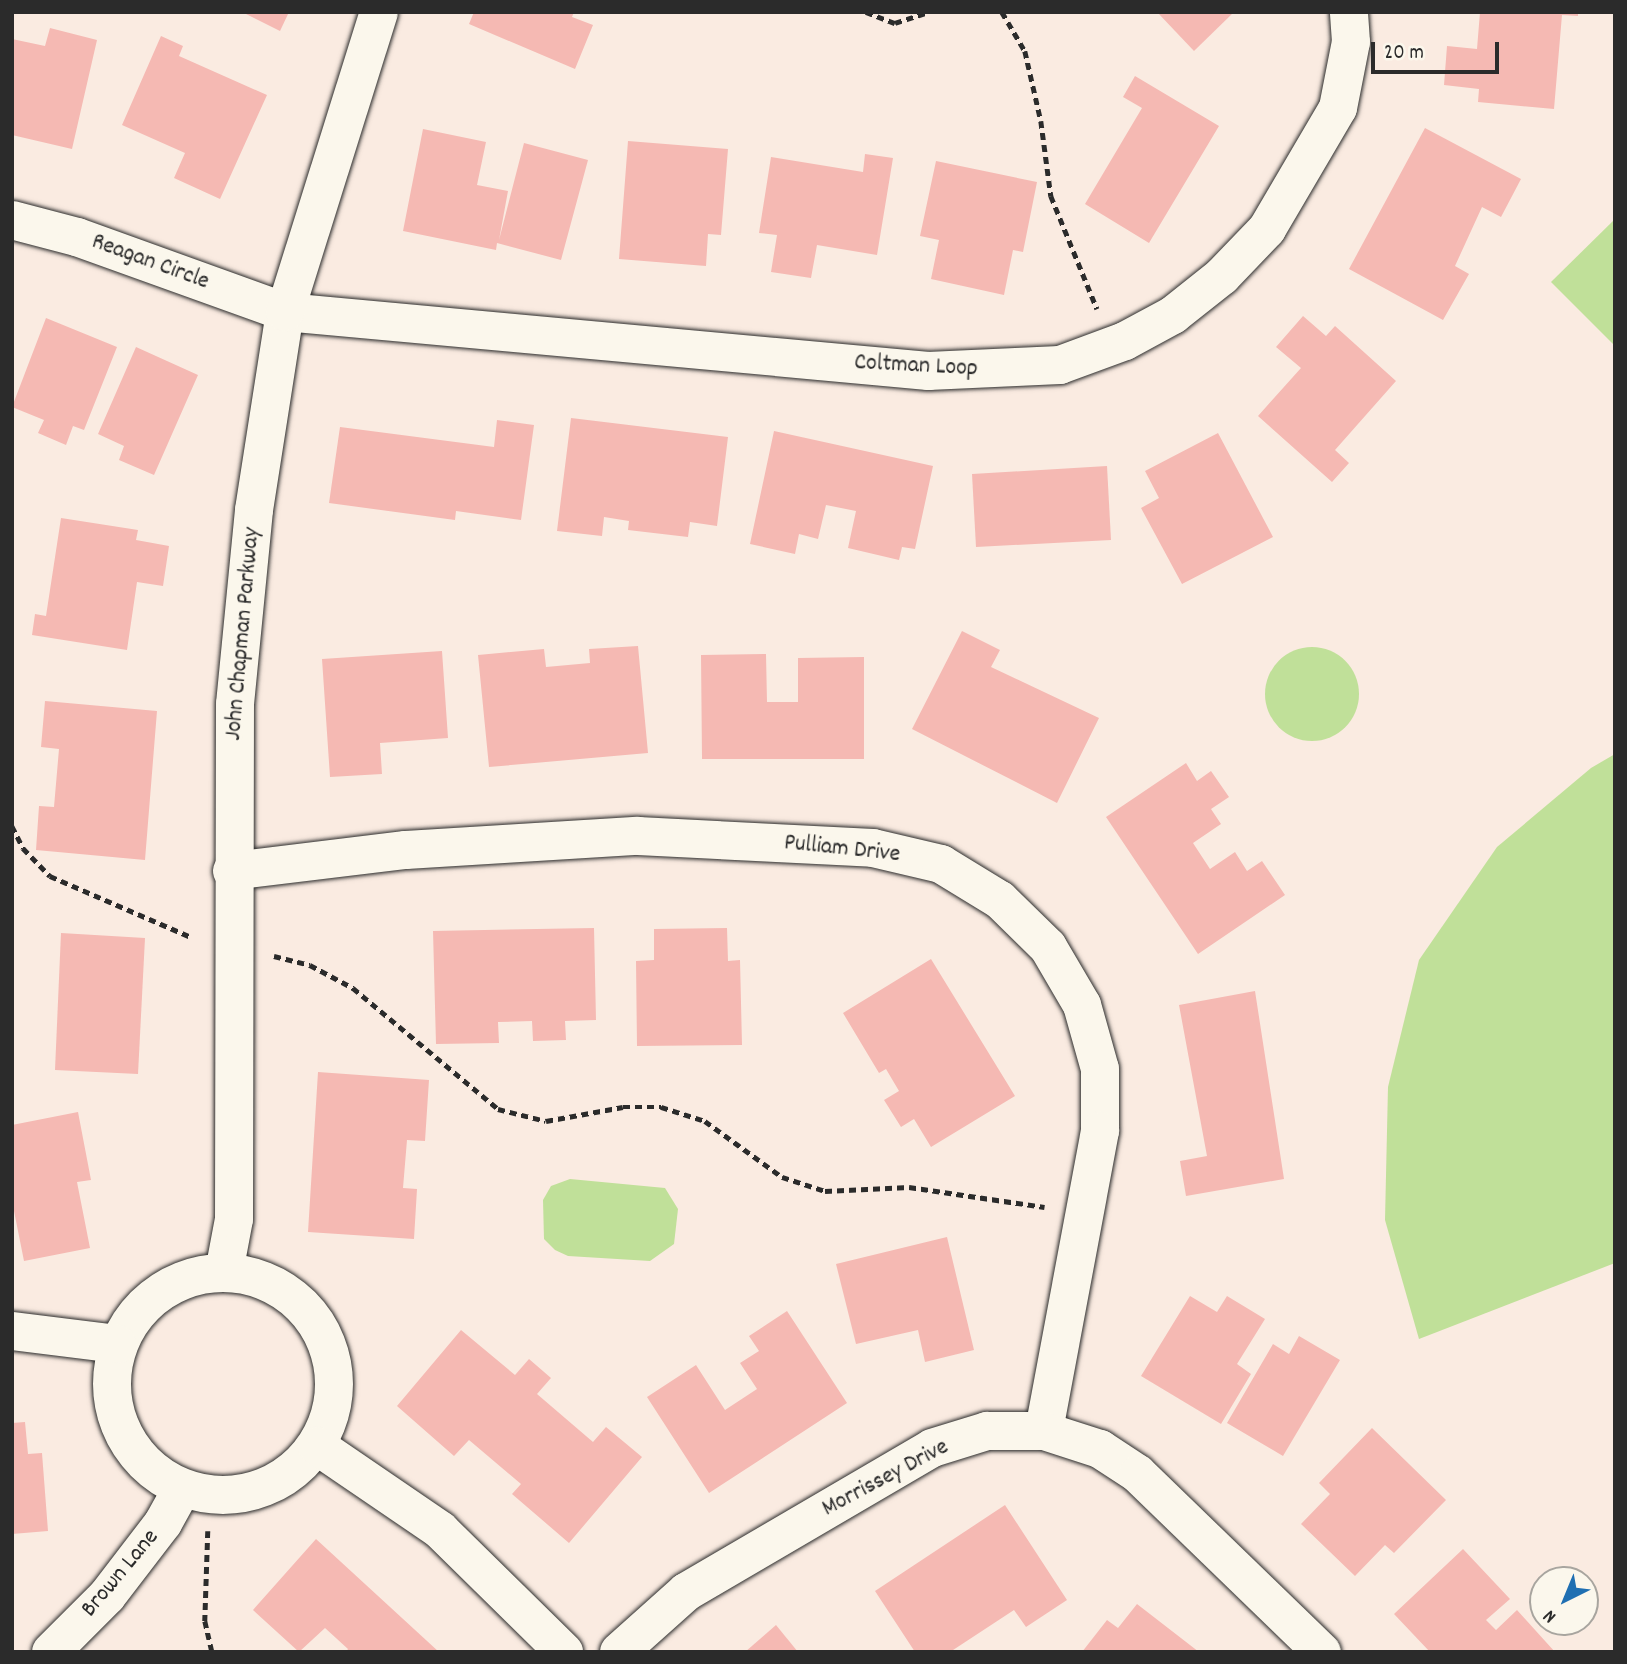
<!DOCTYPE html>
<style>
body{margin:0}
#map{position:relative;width:1627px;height:1664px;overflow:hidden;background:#faebe1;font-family:Dekko,sans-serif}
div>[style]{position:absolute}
.green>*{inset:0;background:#c0e099}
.round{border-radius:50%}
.building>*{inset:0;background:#f5b9b3}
.path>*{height:4.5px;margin-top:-2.25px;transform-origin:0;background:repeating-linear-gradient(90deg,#2b2b2b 0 7px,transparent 0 12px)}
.roads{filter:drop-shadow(0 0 2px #2b2b2b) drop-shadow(0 0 2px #2b2b2b)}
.minor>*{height:38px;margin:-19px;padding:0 19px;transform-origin:19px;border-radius:19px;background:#fbf7ec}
.minor>.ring{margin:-19px;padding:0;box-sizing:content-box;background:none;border:38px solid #fbf7ec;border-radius:50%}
span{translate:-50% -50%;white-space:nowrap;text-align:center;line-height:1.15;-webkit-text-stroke:5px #fbf7ec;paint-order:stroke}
.street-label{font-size:24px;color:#2b2b2b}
.frame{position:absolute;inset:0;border:14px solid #2b2b2b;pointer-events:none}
.north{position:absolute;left:1529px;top:1566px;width:70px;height:70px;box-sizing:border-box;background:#fbf7ec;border:2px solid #a8a59f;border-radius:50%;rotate:223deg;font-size:19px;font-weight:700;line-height:28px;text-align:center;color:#2b2b2b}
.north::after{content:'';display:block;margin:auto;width:24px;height:32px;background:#1f6fb2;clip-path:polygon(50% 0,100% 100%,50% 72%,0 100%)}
.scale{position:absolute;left:1371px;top:42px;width:128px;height:32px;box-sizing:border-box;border:4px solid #2b2b2b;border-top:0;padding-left:9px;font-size:21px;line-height:24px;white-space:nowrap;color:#2b2b2b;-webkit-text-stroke:5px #fbf7ec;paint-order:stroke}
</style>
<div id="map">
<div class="green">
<div style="clip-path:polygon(1615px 219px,1615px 346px,1551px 282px)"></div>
<div class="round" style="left:1265px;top:647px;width:94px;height:94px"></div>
<div style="clip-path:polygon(1615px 754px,1615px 1263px,1419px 1339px,1385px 1220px,1388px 1087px,1419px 960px,1497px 847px,1591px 768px)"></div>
<div style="clip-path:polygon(570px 1179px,665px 1188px,678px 1209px,674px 1244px,650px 1261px,568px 1256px,555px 1250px,544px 1239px,543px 1200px,551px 1186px)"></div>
</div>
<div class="building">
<div style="clip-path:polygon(242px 12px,289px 12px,280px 31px)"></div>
<div style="clip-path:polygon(474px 12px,574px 12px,572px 17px,593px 25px,575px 69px,469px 24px)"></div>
<div style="clip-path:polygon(1157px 12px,1234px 12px,1194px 51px)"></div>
<div style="clip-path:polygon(1480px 12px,1578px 12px,1578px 16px,1562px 15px,1554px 109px,1478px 102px,1479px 89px,1444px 85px,1447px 46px,1477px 49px)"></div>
<div style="clip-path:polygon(50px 28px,97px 40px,72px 149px,12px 135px,12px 39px,45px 46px)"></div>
<div style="clip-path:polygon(161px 36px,183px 46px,179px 56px,267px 95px,220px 199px,174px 178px,185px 153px,122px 125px)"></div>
<div style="clip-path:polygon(1135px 76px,1219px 126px,1149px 243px,1085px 204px,1142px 108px,1123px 97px)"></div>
<div style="clip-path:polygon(1425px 128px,1521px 179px,1501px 217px,1482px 207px,1455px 266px,1469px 274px,1443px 320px,1349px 269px)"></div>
<div style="clip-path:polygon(423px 129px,486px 142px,477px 185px,508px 191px,499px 240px,524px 143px,588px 160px,561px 260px,497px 243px,496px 250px,403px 231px)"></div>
<div style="clip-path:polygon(628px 141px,728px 149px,721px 235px,708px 234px,706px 266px,619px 259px)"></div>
<div style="clip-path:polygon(865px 154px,893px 158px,877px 255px,817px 245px,811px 278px,771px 272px,777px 235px,759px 233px,771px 157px,863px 172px)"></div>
<div style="clip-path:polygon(936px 161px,1037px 182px,1023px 252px,1013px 250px,1004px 295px,931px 279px,939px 240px,920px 236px)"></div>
<div style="clip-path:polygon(1303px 316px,1326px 336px,1335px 326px,1396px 381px,1335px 450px,1349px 463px,1332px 482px,1258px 416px,1301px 368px,1276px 347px)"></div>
<div style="clip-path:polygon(46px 318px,117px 347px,84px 430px,73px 426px,66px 445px,38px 433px,44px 420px,12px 407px)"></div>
<div style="clip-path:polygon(136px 347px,198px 375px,154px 475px,119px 460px,124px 446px,98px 434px)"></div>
<div style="clip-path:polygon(571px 418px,728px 437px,717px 526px,690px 522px,688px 537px,628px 530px,629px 521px,604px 517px,602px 536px,557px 531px)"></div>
<div style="clip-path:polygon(497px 420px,534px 425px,521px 520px,456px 511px,455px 520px,329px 503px,340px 427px,494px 447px)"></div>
<div style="clip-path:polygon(774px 431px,933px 466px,915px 549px,902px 547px,899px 560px,848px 548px,856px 511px,826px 505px,818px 539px,799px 534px,795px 554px,750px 544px)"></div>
<div style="clip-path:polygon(1218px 433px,1273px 537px,1182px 584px,1141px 508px,1159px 498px,1145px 471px)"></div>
<div style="clip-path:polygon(1107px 466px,1111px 540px,976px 547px,972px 474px)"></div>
<div style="clip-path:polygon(61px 518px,138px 530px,136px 540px,169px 546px,163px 586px,137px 582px,127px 650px,32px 635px,35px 614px,46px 616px)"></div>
<div style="clip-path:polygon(962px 631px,1000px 650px,991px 667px,1099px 718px,1057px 803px,912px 729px)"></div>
<div style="clip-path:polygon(638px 646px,648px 753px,489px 767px,478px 655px,544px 649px,546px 667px,590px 663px,589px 649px)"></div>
<div style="clip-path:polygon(442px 651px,448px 738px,380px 743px,382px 774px,330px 777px,322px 659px)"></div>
<div style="clip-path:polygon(766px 654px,767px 702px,798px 702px,798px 658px,864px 657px,864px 759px,702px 759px,701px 655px)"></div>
<div style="clip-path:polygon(45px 701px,157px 711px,145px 860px,36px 850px,39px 806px,54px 807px,59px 749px,41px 747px)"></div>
<div style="clip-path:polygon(1186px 763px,1197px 781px,1211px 771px,1229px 797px,1211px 809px,1221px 824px,1193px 843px,1210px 869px,1235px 852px,1247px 871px,1262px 861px,1285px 895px,1198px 954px,1106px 817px)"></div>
<div style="clip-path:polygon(594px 928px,596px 1020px,565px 1021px,566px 1040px,533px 1041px,532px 1021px,498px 1022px,499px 1043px,436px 1044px,433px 931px)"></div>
<div style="clip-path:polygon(727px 928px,728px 961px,740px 960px,742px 1045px,637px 1046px,636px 961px,654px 960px,654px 929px)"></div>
<div style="clip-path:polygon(61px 933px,145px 938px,138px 1074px,55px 1070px)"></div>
<div style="clip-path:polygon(931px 959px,1015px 1096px,931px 1147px,914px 1119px,901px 1127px,884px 1100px,899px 1091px,886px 1069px,879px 1073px,843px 1013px)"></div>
<div style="clip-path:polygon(1255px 991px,1284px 1179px,1186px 1196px,1180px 1161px,1207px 1156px,1179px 1005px)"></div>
<div style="clip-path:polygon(318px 1072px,429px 1080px,425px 1141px,407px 1140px,403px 1188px,417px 1189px,414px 1239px,308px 1232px)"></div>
<div style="clip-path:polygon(78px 1112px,91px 1180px,77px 1182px,90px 1248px,24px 1261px,12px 1201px,12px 1125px)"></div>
<div style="clip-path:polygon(947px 1237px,974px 1350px,925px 1362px,918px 1330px,856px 1344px,836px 1264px)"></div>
<div style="clip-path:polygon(1190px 1296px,1217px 1312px,1227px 1296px,1265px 1319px,1237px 1364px,1251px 1374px,1221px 1424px,1141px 1376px)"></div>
<div style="clip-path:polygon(787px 1311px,847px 1403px,709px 1493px,647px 1397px,696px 1365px,725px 1410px,757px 1389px,740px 1363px,759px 1351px,749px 1336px)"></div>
<div style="clip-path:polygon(461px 1330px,515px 1375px,529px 1359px,551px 1378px,537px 1394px,593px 1442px,606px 1427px,642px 1457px,569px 1543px,512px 1494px,521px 1484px,469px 1440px,454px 1456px,397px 1406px)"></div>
<div style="clip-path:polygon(1299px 1336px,1340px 1360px,1283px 1456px,1227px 1423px,1273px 1344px,1289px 1354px)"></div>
<div style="clip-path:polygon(25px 1422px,28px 1454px,42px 1453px,48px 1531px,12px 1534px,12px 1423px)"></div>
<div style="clip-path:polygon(1372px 1428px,1446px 1500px,1394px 1553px,1385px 1545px,1355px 1576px,1301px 1524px,1330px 1494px,1319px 1483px)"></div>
<div style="clip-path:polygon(1005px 1505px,1067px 1600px,1026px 1627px,1014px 1610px,950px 1652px,915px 1652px,875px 1591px)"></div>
<div style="clip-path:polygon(316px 1539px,439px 1652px,346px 1652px,348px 1649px,325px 1628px,299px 1652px,253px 1610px)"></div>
<div style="clip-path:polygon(1463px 1549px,1510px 1599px,1486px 1620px,1496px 1630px,1517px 1610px,1555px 1652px,1430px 1652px,1394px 1614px)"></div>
<div style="clip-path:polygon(1137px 1604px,1199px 1652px,1082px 1652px,1107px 1620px,1118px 1628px)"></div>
<div style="clip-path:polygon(776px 1625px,798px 1652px,745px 1652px)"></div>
</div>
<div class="path">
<div style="left:866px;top:12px;width:31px;rotate:21deg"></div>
<div style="left:895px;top:23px;width:35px;rotate:-18deg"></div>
<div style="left:1002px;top:12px;width:45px;rotate:59.5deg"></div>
<div style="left:1025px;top:51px;width:72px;rotate:77.1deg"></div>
<div style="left:1041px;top:121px;width:76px;rotate:82.4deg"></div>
<div style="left:1051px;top:196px;width:122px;rotate:67.8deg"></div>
<div style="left:12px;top:826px;width:25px;rotate:63deg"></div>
<div style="left:23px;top:848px;width:39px;rotate:46deg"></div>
<div style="left:50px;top:876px;width:154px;rotate:23.4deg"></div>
<div style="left:274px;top:956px;width:37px;rotate:14deg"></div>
<div style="left:310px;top:965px;width:49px;rotate:28.1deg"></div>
<div style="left:353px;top:988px;width:189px;rotate:39.8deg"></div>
<div style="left:498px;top:1109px;width:49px;rotate:14deg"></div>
<div style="left:546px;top:1121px;width:78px;rotate:-10.3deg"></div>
<div style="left:623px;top:1107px;width:38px"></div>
<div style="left:661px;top:1107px;width:46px;rotate:17.7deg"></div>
<div style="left:705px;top:1121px;width:95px;rotate:36deg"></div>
<div style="left:782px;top:1177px;width:45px;rotate:18deg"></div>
<div style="left:825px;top:1191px;width:84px;rotate:-2.7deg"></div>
<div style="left:909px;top:1187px;width:137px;rotate:8.4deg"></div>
<div style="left:208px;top:1531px;width:90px;rotate:91.9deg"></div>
<div style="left:205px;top:1621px;width:32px;rotate:77deg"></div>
</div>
<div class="roads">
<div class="minor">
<div style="left:12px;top:220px;width:67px;rotate:14.7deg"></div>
<div style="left:77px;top:237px;width:221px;rotate:19.8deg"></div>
<div style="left:285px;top:312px;width:646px;rotate:5.24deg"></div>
<div style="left:928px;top:371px;width:132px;rotate:-2.6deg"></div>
<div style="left:1060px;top:365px;width:69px;rotate:-20.3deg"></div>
<div style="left:1125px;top:341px;width:55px;rotate:-28.4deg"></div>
<div style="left:1173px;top:315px;width:63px;rotate:-38.5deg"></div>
<div style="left:1222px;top:276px;width:65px;rotate:-46.2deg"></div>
<div style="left:1267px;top:229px;width:140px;rotate:-59.6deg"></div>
<div style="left:1338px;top:108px;width:67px;rotate:-78.9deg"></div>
<div style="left:1351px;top:42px;width:30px;rotate:-94deg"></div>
<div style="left:232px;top:871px;width:175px;rotate:-6.9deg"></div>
<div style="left:406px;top:850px;width:232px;rotate:-3.5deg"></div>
<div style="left:638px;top:836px;width:235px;rotate:2.9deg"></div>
<div style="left:873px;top:848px;width:70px;rotate:13.2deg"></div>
<div style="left:941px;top:864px;width:69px;rotate:31.4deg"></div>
<div style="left:1000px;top:900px;width:67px;rotate:44.4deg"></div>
<div style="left:1048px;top:947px;width:67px;rotate:59.6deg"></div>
<div style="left:1082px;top:1005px;width:66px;rotate:74.3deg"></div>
<div style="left:1100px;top:1069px;width:62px;rotate:90deg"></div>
<div style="left:1100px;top:1131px;width:305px;rotate:100.6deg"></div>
<div style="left:224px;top:1272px;width:54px;rotate:-79.3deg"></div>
<div style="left:234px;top:1219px;width:515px;rotate:-89.89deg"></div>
<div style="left:235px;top:704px;width:195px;rotate:-84.4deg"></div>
<div style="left:254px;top:510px;width:200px;rotate:-81.1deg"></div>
<div style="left:285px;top:312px;width:314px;rotate:-72.6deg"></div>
<div class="ring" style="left:112px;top:1273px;width:184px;height:184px"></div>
<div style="left:12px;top:1331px;width:106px;rotate:7.1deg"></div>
<div style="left:317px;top:1446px;width:149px;rotate:34.3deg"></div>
<div style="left:440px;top:1530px;width:174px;rotate:44.5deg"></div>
<div style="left:51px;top:1652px;width:79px;rotate:-45deg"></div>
<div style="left:107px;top:1596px;width:92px;rotate:-52.5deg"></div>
<div style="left:163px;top:1523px;width:39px;rotate:-61deg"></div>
<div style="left:619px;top:1652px;width:90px;rotate:-41.8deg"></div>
<div style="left:686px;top:1592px;width:285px;rotate:-30.3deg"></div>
<div style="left:932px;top:1448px;width:58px;rotate:-17.2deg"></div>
<div style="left:987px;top:1431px;width:57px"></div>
<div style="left:1044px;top:1431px;width:59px;rotate:17.8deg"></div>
<div style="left:1100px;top:1449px;width:45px;rotate:33.3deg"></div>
<div style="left:1138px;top:1474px;width:256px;rotate:44.1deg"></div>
</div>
</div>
<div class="street-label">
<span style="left:150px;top:263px;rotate:20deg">Reagan Circle</span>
<span style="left:916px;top:367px;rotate:3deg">Coltman Loop</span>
<span style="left:244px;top:634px;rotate:-85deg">John Chapman Parkway</span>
<span style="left:842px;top:850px;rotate:6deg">Pulliam Drive</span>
<span style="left:886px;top:1479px;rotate:-28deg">Morrissey Drive</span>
<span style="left:121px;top:1574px;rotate:-50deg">Brown Lane</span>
</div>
<div class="frame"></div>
<div class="north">N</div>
<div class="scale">20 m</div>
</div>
